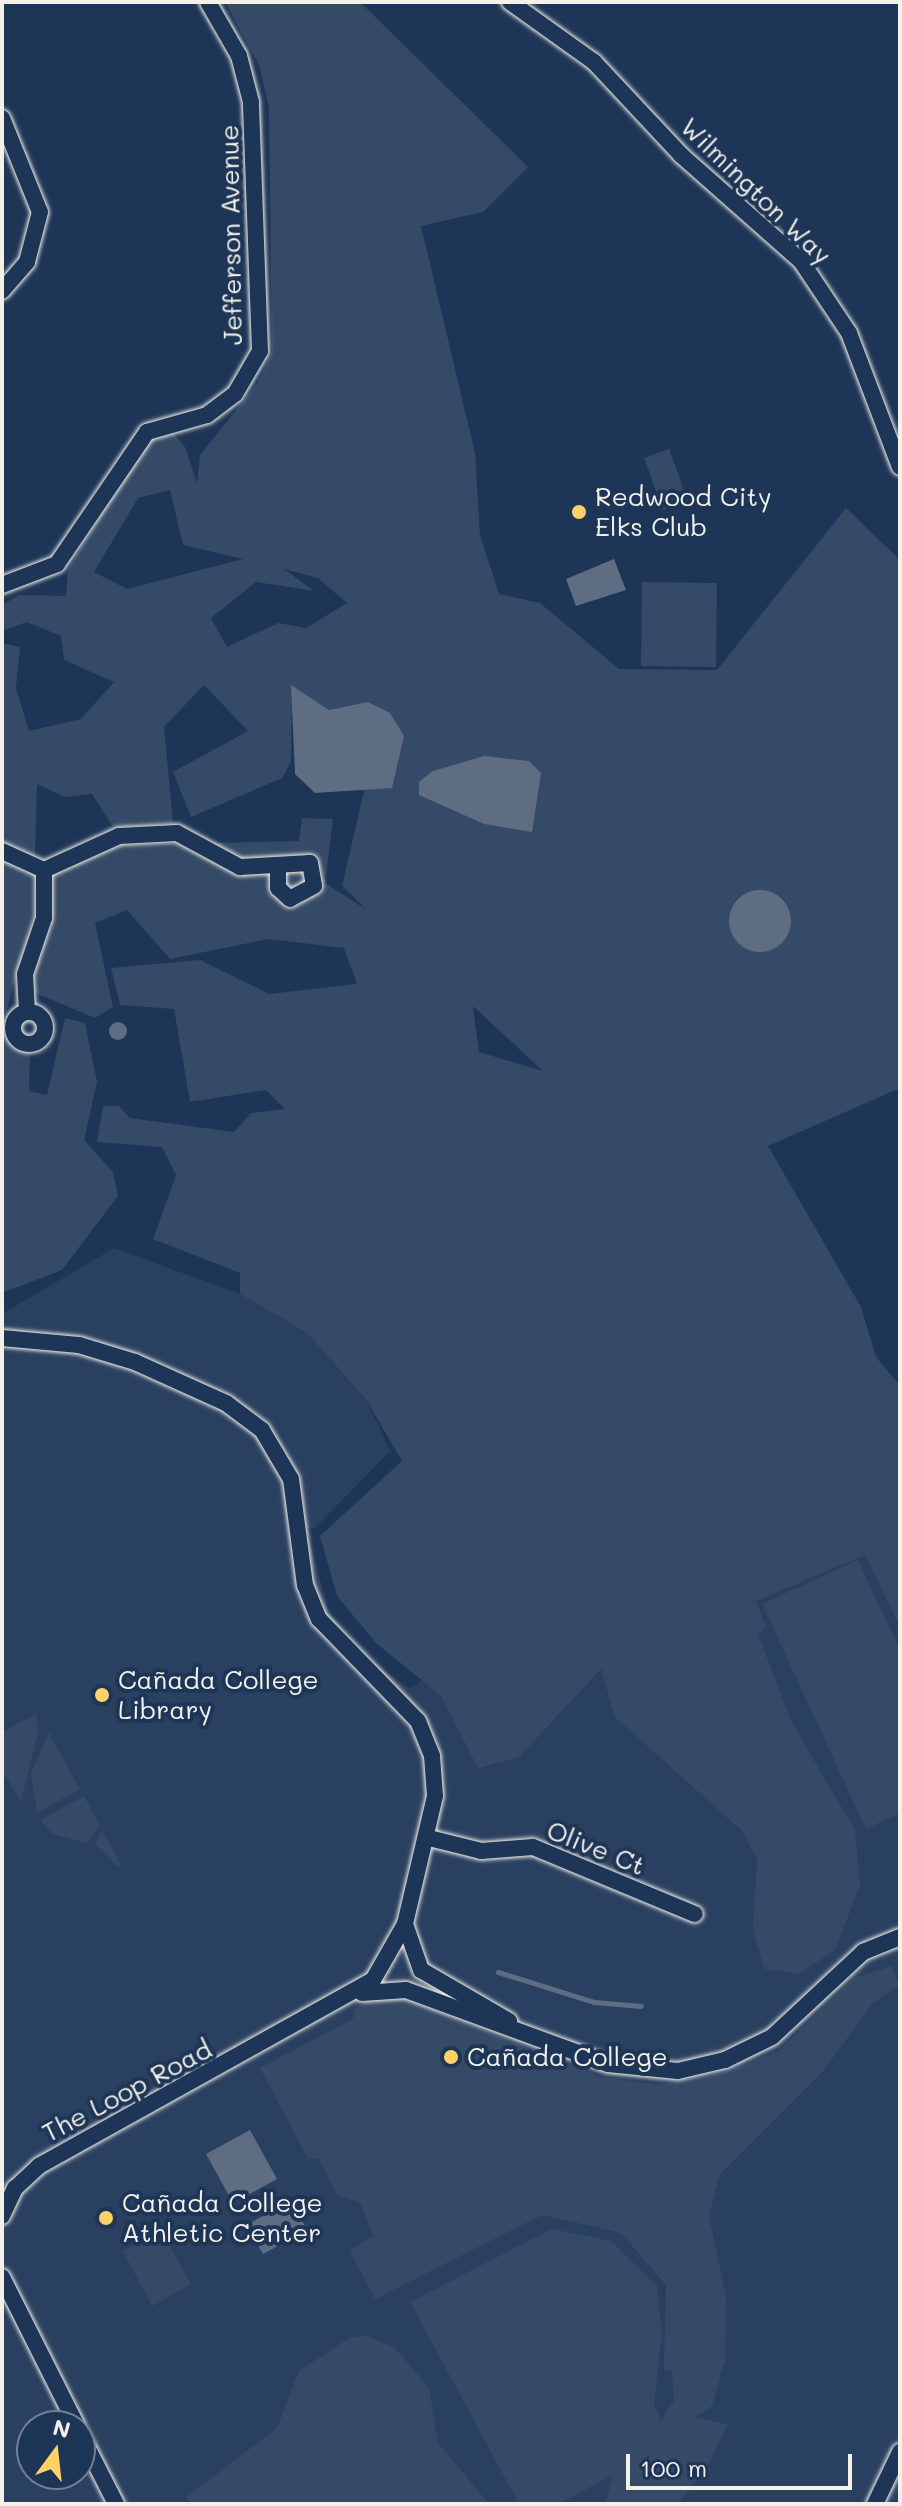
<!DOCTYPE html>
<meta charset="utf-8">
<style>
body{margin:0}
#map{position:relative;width:902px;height:2506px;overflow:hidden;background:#1d3557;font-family:Mali,sans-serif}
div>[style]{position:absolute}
.built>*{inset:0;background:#2a4060}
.green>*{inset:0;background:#354a67}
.water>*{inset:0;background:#5e6d82}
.round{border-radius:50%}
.stream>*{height:5px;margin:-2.5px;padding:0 2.5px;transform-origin:2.5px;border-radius:2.5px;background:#5e6d82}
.roads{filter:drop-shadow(0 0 2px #f4f1e8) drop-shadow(0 0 2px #f4f1e8)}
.minor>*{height:16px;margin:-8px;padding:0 8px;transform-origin:8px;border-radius:8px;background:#1d3557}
.minor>.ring{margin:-8px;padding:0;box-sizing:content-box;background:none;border:16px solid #1d3557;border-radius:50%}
.dots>*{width:22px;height:22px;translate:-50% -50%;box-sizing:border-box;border:4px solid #1d3557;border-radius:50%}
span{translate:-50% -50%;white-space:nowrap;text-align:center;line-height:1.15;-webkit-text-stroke:8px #1d3557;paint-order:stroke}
.street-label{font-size:26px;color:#f4f1e8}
.poi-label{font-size:26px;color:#f4f1e8}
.left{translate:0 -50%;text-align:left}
.frame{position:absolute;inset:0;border:4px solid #f4f1e8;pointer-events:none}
.north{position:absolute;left:16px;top:2410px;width:80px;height:80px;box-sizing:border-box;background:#1d3557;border:2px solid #738091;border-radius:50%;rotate:15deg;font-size:22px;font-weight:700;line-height:32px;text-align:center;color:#f4f1e8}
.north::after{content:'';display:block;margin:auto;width:28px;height:36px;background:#ffd166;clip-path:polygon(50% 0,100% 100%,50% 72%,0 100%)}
.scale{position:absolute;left:626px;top:2454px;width:226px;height:36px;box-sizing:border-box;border:4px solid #f4f1e8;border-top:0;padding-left:10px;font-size:24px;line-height:28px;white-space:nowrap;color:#f4f1e8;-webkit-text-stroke:6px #1d3557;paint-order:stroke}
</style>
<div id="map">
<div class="built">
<div style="clip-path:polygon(evenodd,114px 1248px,240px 1294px,307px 1333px,367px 1401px,390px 1451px,315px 1528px,306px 1528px,329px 1612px,360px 1655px,409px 1688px,900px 1413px,900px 2504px,2px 2504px,2px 1314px,114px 1248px,32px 2426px,80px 2426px,80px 2474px,32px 2474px,32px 2426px)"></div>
</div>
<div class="green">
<div style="clip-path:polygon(evenodd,225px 2px,360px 2px,528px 167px,483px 212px,421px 226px,475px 453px,480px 535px,499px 594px,540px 603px,619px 669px,717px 670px,846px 508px,900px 560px,900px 1088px,768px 1146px,861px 1307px,876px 1357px,900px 1386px,900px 1627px,865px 1555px,756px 1601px,766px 1627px,758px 1634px,791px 1721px,855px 1830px,860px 1885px,835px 1950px,799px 1974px,764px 1969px,753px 1927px,757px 1860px,742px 1831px,615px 1717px,601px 1669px,519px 1757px,478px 1768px,441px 1696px,376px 1643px,337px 1596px,320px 1536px,402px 1461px,367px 1401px,307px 1333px,240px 1294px,240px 1273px,153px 1239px,176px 1175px,162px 1147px,97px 1142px,103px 1106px,119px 1106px,130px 1118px,234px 1132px,251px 1113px,285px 1109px,266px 1090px,190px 1102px,174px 1009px,120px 1005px,111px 968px,200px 960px,269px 994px,357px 984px,344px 948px,268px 939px,170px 959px,127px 910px,95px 923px,113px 1007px,95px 1018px,35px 993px,33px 958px,52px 927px,50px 877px,118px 845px,299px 841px,302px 818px,333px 819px,325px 883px,367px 910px,342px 886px,383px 710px,368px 702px,329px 710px,292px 686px,291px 762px,282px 778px,191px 817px,173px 772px,248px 731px,204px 685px,164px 727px,173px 823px,113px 827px,92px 794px,65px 797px,37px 784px,35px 857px,2px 844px,2px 643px,20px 647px,16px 688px,29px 731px,81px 719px,114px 682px,64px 660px,61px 636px,27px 622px,2px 631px,2px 605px,19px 595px,66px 596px,68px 570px,141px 447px,169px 428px,185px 447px,197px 483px,200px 455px,257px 384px,272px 352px,269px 108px,259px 65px,225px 2px,170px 490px,183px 545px,243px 559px,127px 589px,94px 572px,138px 498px,170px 490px,225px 2px,284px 569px,318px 578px,347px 603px,306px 628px,278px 623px,227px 647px,211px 618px,256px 582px,314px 591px,284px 569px,225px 2px,473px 1007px,474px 1007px,543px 1071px,479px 1052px,473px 1007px)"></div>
<div style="clip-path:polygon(669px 449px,688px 501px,663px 510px,644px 458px)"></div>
<div style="clip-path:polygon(642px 582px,717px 583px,716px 667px,641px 666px)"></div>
<div style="clip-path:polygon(2px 859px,35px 874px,34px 915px,4px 1019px,30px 1052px,29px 1091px,47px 1095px,65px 1018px,85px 1023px,97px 1082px,84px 1140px,113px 1172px,118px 1196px,62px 1270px,2px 1293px)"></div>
<div style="clip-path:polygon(858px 1560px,900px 1650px,900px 1813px,866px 1829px,762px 1604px)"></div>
<div style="clip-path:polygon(36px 1714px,38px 1732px,21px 1802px,2px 1770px,2px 1732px)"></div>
<div style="clip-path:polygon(49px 1733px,80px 1789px,37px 1813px,31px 1773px)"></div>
<div style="clip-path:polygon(84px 1796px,100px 1825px,87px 1843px,53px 1834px,40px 1820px)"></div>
<div style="clip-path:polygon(102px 1830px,121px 1865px,118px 1867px,95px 1844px)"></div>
<div style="clip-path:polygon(892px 1966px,899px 1985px,872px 2004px,824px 2070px,720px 2174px,709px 2216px,726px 2296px,725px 2359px,712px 2406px,695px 2417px,728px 2425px,704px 2473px,677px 2504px,605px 2504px,613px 2475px,558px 2504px,519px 2504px,410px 2302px,552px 2229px,611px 2241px,657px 2286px,662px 2335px,654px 2404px,661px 2420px,674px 2401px,672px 2371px,664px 2369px,666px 2285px,621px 2233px,542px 2215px,375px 2299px,350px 2251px,373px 2236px,360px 2203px,337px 2195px,318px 2158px,308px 2159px,260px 2068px,353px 2019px,354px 2009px,371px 1999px,398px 1996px,600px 2077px,658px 2085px,724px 2073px,779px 2051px,854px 1978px)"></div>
<div style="clip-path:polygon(161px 2230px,191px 2284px,152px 2306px,123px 2251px)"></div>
<div style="clip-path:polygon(367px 2336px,394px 2347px,429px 2388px,438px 2443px,489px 2504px,191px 2504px,186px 2497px,277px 2428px,299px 2371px,351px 2337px)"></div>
</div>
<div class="water">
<div style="clip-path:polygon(614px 559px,626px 590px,576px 606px,566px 579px)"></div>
<div style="clip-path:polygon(291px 685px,329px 710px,368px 702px,390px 713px,404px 736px,392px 788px,315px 793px,295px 774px)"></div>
<div style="clip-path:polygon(484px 756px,529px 761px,541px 773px,532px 832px,484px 824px,419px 795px,419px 782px,433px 771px)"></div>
<div class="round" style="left:729px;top:890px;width:62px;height:62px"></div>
<div class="round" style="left:109px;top:1022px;width:18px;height:18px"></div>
<div style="clip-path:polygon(250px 2130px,277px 2179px,233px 2203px,206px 2154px)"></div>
<div style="clip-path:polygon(291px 2200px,307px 2230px,263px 2254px,247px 2225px)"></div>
</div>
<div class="stream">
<div style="left:498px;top:1972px;width:101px;rotate:17.4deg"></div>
<div style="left:594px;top:2002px;width:47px;rotate:4.9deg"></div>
</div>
<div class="roads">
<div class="minor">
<div style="left:510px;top:2px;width:103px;rotate:35.5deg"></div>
<div style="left:594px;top:62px;width:127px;rotate:46.9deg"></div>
<div style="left:681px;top:155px;width:160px;rotate:41.5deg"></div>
<div style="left:801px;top:261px;width:87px;rotate:56.3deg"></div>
<div style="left:849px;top:333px;width:143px;rotate:69.2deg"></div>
<div style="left:2px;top:118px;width:101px;rotate:68deg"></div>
<div style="left:40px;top:212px;width:52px;rotate:104.6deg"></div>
<div style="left:27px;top:262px;width:38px;rotate:131deg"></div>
<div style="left:2px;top:585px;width:59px;rotate:-20.9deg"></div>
<div style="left:57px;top:564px;width:160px;rotate:-55.7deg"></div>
<div style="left:147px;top:432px;width:62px;rotate:-15.8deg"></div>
<div style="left:207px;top:415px;width:35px;rotate:-37deg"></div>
<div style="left:235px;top:394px;width:50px;rotate:-59.8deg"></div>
<div style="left:260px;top:351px;width:249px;rotate:-92.1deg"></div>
<div style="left:251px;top:102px;width:48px;rotate:-104.6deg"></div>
<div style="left:239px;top:56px;width:62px;rotate:-119.9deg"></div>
<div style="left:2px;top:851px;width:46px;rotate:24.3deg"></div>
<div style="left:44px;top:870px;width:48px;rotate:90deg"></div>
<div style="left:44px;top:918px;width:59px;rotate:108.7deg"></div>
<div style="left:25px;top:974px;width:38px;rotate:87deg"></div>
<div style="left:44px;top:870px;width:82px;rotate:-24.4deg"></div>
<div style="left:119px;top:836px;width:58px;rotate:-3deg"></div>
<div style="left:177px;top:833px;width:72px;rotate:28.4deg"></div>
<div style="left:240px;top:867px;width:70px;rotate:-3.3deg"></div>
<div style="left:310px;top:863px;width:23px;rotate:80deg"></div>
<div style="left:314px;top:886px;width:27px;rotate:152deg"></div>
<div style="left:290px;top:899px;width:16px;rotate:-137deg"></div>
<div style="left:278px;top:888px;width:19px;rotate:-90deg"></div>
<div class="ring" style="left:13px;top:1012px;width:16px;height:16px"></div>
<div style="left:2px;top:1338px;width:77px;rotate:5.2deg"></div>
<div style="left:79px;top:1345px;width:59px;rotate:16.9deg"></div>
<div style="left:135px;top:1362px;width:100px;rotate:24.3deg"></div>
<div style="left:226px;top:1403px;width:45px;rotate:36.9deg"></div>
<div style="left:262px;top:1430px;width:57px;rotate:59.4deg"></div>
<div style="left:291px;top:1479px;width:107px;rotate:82.5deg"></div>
<div style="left:305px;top:1585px;width:37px;rotate:68deg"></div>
<div style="left:319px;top:1619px;width:142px;rotate:45.9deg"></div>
<div style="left:418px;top:1721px;width:38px;rotate:68deg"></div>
<div style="left:432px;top:1756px;width:40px;rotate:85.7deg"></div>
<div style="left:435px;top:1796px;width:131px;rotate:103.2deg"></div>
<div style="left:405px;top:1924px;width:64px;rotate:119.7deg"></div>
<div style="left:373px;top:1980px;width:382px;rotate:150.9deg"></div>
<div style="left:39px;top:2166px;width:33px;rotate:137deg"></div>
<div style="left:15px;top:2188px;width:31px;rotate:115deg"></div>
<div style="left:429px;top:1838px;width:54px;rotate:14deg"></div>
<div style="left:481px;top:1851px;width:52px;rotate:-4.4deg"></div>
<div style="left:533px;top:1847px;width:175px;rotate:22.5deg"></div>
<div style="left:405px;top:1924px;width:49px;rotate:70.8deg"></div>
<div style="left:421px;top:1970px;width:102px;rotate:30.1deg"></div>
<div style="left:362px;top:1993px;width:44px;rotate:-3.9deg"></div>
<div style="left:406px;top:1990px;width:215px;rotate:20.1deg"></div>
<div style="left:608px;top:2064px;width:70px;rotate:5.7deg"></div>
<div style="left:678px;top:2071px;width:48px;rotate:-13.2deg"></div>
<div style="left:725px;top:2060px;width:52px;rotate:-26.1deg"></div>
<div style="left:772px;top:2037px;width:125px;rotate:-43deg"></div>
<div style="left:863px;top:1952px;width:40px;rotate:-22deg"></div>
<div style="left:2px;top:2277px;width:167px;rotate:63.3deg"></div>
<div style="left:80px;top:2433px;width:80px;rotate:63.1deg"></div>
<div style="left:875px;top:2504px;width:58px;rotate:-64.3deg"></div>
</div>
</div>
<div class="dots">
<div style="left:579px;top:512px;background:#ffd166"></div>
<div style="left:102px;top:1695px;background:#ffd166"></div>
<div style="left:451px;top:2057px;background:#ffd166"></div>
<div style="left:106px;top:2218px;background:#ffd166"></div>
</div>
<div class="street-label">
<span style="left:756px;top:191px;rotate:44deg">Wilmington Way</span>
<span style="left:231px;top:235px;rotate:-91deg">Jefferson Avenue</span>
<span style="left:596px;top:1848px;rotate:22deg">Olive Ct</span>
<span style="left:127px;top:2091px;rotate:-28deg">The Loop Road</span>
</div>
<div class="poi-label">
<span class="left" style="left:595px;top:512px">Redwood City<br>Elks Club</span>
<span class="left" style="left:118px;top:1695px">Cañada College<br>Library</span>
<span class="left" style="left:467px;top:2057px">Cañada College</span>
<span class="left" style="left:122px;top:2218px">Cañada College<br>Athletic Center</span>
</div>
<div class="frame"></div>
<div class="north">N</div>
<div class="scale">100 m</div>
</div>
